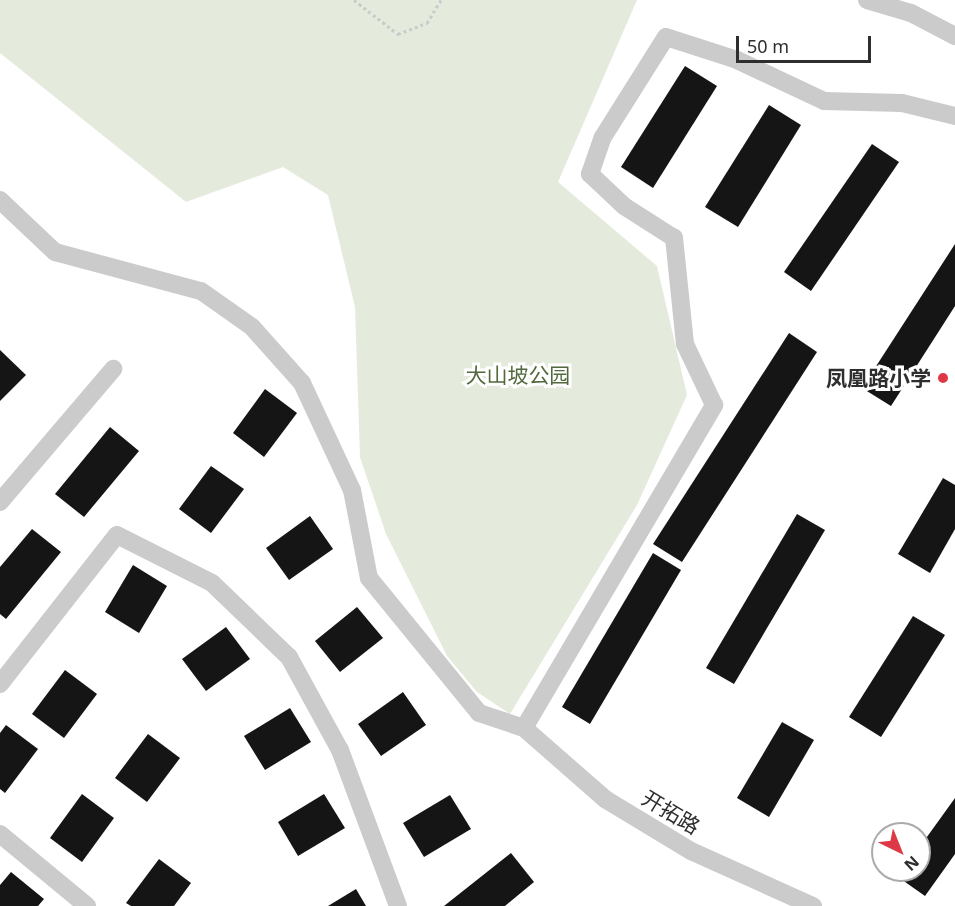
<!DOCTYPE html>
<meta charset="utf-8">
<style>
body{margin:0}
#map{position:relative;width:955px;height:906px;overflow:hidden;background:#fff;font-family:"Noto Sans","Noto Sans SC",sans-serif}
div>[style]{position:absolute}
.green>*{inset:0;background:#e4ebdc}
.building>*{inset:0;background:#151515}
.path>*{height:3px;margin-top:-1.5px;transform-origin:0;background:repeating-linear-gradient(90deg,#cbcbcb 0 3px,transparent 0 6px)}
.minor>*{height:18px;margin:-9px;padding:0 9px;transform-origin:9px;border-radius:9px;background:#cbcbcb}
.dots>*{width:16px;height:16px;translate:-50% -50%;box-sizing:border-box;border:3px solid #fff;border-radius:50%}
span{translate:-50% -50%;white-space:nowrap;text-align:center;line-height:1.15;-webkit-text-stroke:6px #fff;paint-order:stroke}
.park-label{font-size:21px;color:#52683d}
.poi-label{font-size:21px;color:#2e2e2e;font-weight:700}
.right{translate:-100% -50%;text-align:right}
.street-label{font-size:21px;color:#2e2e2e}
.north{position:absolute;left:871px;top:822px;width:60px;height:60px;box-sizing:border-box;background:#fff;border:2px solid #ababab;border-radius:50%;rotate:137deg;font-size:16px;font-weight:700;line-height:24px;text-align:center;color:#2e2e2e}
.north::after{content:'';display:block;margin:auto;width:21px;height:27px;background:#de3846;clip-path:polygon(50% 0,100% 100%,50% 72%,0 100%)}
.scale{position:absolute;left:736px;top:36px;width:135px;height:27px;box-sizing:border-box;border:3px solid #2e2e2e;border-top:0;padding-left:8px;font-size:18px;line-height:21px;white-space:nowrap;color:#2e2e2e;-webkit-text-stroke:4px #fff;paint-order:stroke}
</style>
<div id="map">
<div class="green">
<div style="clip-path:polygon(0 0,637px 0,558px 182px,657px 266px,687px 395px,637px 505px,510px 714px,477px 692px,447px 656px,386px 534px,360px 457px,355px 307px,328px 195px,283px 167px,186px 202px,0 53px)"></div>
</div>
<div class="building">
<div style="clip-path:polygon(685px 66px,717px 86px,653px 188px,621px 167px)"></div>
<div style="clip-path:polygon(769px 105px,801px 125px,738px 227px,705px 207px)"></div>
<div style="clip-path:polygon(872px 144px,899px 162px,811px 291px,784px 272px)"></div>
<div style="clip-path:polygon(955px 244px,955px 306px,891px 406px,862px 388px)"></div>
<div style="clip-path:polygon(789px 333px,817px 352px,682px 562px,653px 544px)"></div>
<div style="clip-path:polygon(0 350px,26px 375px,0 401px)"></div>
<div style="clip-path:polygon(265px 389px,297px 413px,264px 457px,233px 433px)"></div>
<div style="clip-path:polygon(110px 427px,139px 451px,84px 517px,55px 494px)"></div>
<div style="clip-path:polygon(211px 466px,244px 489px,211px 533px,179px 509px)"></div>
<div style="clip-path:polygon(943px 478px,955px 485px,955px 529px,930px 573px,898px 554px)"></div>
<div style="clip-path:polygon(797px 514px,825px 530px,734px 684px,706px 668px)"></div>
<div style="clip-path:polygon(310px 516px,333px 549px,289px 580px,266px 548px)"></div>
<div style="clip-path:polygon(32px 529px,61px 552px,6px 619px,0 614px,0 567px)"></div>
<div style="clip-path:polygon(653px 553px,681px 570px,590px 724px,562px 707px)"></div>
<div style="clip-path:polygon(133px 565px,167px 586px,139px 633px,105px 612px)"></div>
<div style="clip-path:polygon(357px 607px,383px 638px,340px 672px,315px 641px)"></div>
<div style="clip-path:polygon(913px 616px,945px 635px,881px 737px,849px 717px)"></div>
<div style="clip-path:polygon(226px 627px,250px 659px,206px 691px,182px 659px)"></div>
<div style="clip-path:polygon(65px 670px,97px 694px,64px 738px,32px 714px)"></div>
<div style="clip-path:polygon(403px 692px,426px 725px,381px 756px,358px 724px)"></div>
<div style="clip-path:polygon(290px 708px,311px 742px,265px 770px,244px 736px)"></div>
<div style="clip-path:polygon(782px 722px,814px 740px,769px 817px,737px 798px)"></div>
<div style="clip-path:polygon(6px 725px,38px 749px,5px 793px,0 789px,0 733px)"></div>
<div style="clip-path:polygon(148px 734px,180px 758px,147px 802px,115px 778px)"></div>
<div style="clip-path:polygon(82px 794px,114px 818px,82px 862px,50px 838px)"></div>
<div style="clip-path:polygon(324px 794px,345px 828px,298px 856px,278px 822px)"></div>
<div style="clip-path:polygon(450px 795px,471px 829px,424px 857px,403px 823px)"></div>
<div style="clip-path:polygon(955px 798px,955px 854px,925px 896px,898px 877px,903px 870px,919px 870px,919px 848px)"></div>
<div style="clip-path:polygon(511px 853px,534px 882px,505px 906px,444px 906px)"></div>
<div style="clip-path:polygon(159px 859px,191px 883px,174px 906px,131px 906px,126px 903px)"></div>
<div style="clip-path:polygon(11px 872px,44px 899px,38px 906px,0 906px,0 885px)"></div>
<div style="clip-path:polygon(356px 889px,366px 906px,328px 906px)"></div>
</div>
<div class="path">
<div style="left:354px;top:0;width:56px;rotate:37.7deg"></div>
<div style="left:398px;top:34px;width:31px;rotate:-21deg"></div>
<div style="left:427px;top:23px;width:27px;rotate:-59deg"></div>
</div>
<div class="minor">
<div style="left:867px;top:0;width:46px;rotate:16.5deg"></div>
<div style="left:911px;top:13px;width:50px;rotate:27.6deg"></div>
<div style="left:0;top:200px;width:76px;rotate:43.4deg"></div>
<div style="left:55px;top:252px;width:151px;rotate:15deg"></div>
<div style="left:201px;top:291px;width:62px;rotate:35.2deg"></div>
<div style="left:252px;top:327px;width:75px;rotate:48.2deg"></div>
<div style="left:302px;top:383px;width:118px;rotate:65deg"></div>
<div style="left:352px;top:490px;width:90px;rotate:79.1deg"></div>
<div style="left:369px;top:578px;width:174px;rotate:50.8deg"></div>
<div style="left:479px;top:713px;width:47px;rotate:18.4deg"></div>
<div style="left:524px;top:728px;width:108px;rotate:41.2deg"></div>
<div style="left:605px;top:799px;width:100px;rotate:31.2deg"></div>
<div style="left:691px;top:851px;width:134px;rotate:24.3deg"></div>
<div style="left:0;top:502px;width:175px;rotate:-49.6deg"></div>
<div style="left:0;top:684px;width:189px;rotate:-51.9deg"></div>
<div style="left:117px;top:535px;width:106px;rotate:26.8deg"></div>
<div style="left:212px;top:583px;width:107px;rotate:43.9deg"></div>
<div style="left:289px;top:657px;width:106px;rotate:61.3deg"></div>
<div style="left:340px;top:750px;width:166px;rotate:69.6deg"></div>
<div style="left:524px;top:728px;width:375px;rotate:-59.5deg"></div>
<div style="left:714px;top:405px;width:68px;rotate:-115.4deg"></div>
<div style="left:685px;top:344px;width:107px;rotate:-95.9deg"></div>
<div style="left:674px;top:238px;width:59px;rotate:-147.4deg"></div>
<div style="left:624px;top:206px;width:47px;rotate:-136.7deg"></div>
<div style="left:590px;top:174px;width:39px;rotate:-71deg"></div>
<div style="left:603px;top:137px;width:118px;rotate:-57.8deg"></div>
<div style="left:666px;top:37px;width:75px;rotate:17.9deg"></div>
<div style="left:737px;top:60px;width:96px;rotate:25.2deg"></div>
<div style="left:824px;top:101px;width:78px;rotate:1.5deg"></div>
<div style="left:902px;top:103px;width:55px;rotate:13.8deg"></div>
<div style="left:0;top:834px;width:113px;rotate:39.6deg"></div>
</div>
<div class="dots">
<div style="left:943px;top:378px;background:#de3846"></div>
</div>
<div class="park-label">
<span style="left:518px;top:375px">大山坡公园</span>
</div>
<div class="poi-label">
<span class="right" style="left:931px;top:378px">凤凰路小学</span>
</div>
<div class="street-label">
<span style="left:671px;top:812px;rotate:31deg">开拓路</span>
</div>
<div class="north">N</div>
<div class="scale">50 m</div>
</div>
